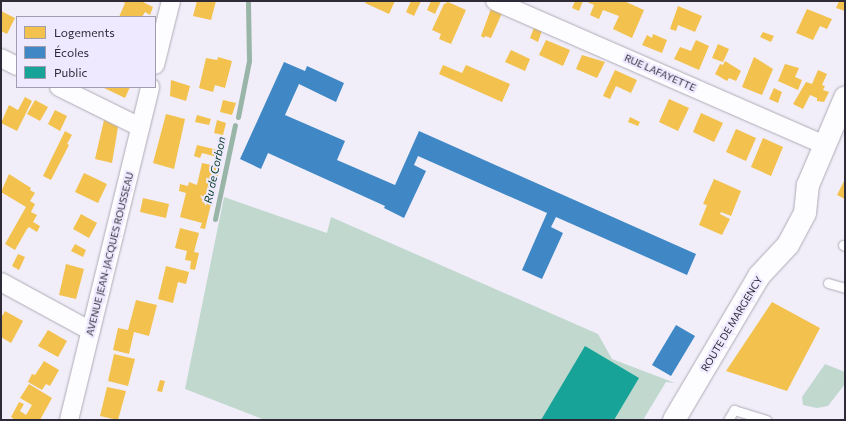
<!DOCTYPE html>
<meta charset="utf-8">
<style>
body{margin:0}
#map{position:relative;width:846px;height:421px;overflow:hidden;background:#f1eef9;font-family:Commissioner,sans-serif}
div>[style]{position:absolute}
.green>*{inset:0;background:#c1d8cf}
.homes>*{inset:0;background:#f2c14e}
.schools>*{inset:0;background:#3f88c5}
.public>*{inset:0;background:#17a398}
.stream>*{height:5px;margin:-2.5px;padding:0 2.5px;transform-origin:2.5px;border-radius:2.5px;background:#98b5a7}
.roads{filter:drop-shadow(0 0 1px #aeabb6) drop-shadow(0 0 1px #aeabb6)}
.lane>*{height:9px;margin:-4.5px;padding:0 4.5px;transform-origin:4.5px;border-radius:4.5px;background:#fdfcfe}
.street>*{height:18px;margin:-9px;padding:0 9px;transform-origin:9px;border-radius:9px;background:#fdfcfe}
.secondary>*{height:22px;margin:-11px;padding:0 11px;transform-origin:11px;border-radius:11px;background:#fdfcfe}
span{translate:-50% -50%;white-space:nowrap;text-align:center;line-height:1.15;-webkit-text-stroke:4px #eee9fe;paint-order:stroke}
.street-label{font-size:10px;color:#2e2a38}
.water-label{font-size:11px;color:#084129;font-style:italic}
.frame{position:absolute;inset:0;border:2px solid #2e2a38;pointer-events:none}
.legend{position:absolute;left:16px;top:16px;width:140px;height:72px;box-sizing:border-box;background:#eee9fe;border:1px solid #a19daf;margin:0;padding:5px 7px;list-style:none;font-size:12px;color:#2e2a38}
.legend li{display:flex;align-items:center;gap:8px;height:20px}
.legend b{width:20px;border:1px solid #a19daf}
</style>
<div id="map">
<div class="green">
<div style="clip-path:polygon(224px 197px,327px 233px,331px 217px,598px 334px,612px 359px,675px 383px,666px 382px,643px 420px,265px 420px,185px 389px)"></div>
<div style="clip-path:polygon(825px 364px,845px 372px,845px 384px,828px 406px,817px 408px,803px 405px,802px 397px)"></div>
</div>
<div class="homes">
<div style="clip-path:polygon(121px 1px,141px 1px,153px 7px,150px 15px,145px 12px,142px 17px,119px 17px,125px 3px)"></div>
<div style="clip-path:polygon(197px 1px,216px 1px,211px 20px,193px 16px)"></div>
<div style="clip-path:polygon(366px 1px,395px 1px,389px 14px,365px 3px)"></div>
<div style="clip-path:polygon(411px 1px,421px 1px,414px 16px,406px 12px)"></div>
<div style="clip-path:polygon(431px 1px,441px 1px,435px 14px,427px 10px)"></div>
<div style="clip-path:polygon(575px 1px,583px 1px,579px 11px,572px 8px)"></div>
<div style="clip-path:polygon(585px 1px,624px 1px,644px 10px,632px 38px,613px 29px,619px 16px,603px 10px,599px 19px,590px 15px,594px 5px)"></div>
<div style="clip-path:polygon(839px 1px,845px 1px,845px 11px,836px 8px)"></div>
<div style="clip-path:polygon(448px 2px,466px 10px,451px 44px,439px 39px,441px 34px,432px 30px,444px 4px)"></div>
<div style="clip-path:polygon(492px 6px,503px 11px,491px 38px,485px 36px,484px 38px,481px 36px)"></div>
<div style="clip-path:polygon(678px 6px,702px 16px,695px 32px,678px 25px,676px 31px,670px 29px)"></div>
<div style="clip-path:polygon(807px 9px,832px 19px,827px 29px,820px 26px,813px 40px,796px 33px)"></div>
<div style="clip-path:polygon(1px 11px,15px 18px,7px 34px,1px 31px)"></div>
<div style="clip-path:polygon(535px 25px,543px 28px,538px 42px,530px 38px)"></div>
<div style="clip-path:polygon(763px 32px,774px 36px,771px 42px,760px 37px)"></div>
<div style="clip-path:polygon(653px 34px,667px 40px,662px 53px,642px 45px,647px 35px,652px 38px)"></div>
<div style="clip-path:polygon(546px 40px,570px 50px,563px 66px,539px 55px)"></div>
<div style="clip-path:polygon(696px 40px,709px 46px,699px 70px,674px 59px,680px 47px,691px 51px)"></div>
<div style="clip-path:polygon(718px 44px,729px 49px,723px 62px,712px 58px)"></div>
<div style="clip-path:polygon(511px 50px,530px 59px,525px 71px,505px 62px)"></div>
<div style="clip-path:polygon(582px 55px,605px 62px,597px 78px,576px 69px)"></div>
<div style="clip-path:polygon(218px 57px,232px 61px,225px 88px,215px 85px,213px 92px,199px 88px,206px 58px,217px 60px)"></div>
<div style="clip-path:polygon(754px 57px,773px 69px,762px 95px,742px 87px)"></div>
<div style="clip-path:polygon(725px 61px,741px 71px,736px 81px,729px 78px,727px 81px,715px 74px,720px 64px,723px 65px)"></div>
<div style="clip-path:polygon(785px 64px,799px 68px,795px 77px,802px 80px,798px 90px,778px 81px)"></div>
<div style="clip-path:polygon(443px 65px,462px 73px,466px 65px,510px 84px,502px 102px,439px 74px)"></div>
<div style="clip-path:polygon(615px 70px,637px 80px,631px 93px,616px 86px,610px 99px,603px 96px)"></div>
<div style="clip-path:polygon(818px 70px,827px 74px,822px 85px,825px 86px,823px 90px,829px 92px,824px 102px,817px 101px,817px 98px,810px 95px,803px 109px,793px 104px,806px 82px,812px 84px)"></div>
<div style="clip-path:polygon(171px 80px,190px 86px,186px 101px,170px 96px)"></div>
<div style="clip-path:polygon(102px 87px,130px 87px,125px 98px)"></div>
<div style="clip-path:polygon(774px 88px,782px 92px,778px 103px,769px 99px)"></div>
<div style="clip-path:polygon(25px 97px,32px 101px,17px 131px,1px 123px,9px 105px,18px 110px)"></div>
<div style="clip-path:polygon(669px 99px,689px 108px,678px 131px,659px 122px)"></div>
<div style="clip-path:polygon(35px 100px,48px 107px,40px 121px,27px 114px)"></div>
<div style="clip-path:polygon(223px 100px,236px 103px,232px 115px,220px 112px)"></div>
<div style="clip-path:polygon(55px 110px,67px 116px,60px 131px,48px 124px)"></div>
<div style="clip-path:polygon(701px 113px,723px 123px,714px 142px,693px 132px)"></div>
<div style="clip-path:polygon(166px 114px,185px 119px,174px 169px,153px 163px)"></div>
<div style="clip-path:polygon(197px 115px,211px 119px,209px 125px,195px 122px)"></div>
<div style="clip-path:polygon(630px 117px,640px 122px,638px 126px,628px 122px)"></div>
<div style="clip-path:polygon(104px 120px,118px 127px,112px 163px,95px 159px)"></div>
<div style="clip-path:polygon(217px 120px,226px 123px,223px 135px,214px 133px)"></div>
<div style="clip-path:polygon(736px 129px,756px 138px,746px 161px,726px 152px)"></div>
<div style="clip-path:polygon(65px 131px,72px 135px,67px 144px,69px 145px,51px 180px,43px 176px)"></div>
<div style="clip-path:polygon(763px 138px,783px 147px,771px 176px,751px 167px)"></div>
<div style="clip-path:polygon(197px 145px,218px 150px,217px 157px,202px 153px,200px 158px,194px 156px)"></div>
<div style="clip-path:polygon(202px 163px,220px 167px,205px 229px,200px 228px,202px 223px,180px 217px,186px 193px,179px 191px,180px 184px,188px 186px,189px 182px,197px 185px)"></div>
<div style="clip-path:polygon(84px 173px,107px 184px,98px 203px,75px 192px)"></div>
<div style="clip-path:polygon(9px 174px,31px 188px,30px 190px,35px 193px,30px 201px,35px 204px,31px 212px,37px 215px,33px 222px,40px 226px,37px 232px,29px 227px,27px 229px,15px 250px,5px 244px,26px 207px,1px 192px)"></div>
<div style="clip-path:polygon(714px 179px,741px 191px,731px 216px,721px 212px,720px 214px,730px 219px,722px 235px,699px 225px,707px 205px,703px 204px)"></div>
<div style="clip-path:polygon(844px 181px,845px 181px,845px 199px,837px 195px)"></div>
<div style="clip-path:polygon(143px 198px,169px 204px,166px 218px,140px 212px)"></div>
<div style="clip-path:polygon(81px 214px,97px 223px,89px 238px,73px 229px)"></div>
<div style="clip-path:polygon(180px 228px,199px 233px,194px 252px,199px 253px,195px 270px,190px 269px,191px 261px,185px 260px,187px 251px,175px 248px)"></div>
<div style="clip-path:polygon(75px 244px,86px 250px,83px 257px,71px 251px)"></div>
<div style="clip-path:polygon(18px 254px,25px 257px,19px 270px,12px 266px)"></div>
<div style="clip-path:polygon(66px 264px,84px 269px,76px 299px,59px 295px)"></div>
<div style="clip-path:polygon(166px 266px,189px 272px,186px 284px,178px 282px,173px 303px,158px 299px)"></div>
<div style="clip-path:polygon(136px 300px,157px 305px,149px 336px,134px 332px,129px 354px,113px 350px,118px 328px,128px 330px)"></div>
<div style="clip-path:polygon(772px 302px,820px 328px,787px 391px,726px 371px)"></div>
<div style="clip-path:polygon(5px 311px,23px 321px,11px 343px,1px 337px,1px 318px)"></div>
<div style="clip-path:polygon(48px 330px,67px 341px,58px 357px,38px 346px)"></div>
<div style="clip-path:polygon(114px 354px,135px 359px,128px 386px,108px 381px)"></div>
<div style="clip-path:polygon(44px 361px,59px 370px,50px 386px,46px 384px,42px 390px,28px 382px,32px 374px,35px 375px)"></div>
<div style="clip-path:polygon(160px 380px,165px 381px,162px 392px,157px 391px)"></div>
<div style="clip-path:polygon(29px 384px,52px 398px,40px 420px,15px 420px,11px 417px,19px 402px,24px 404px,20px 411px,26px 415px,32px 405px,20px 398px)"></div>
<div style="clip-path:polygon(107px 387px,126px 391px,118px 420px,100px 416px)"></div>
</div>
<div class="schools">
<div style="clip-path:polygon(284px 62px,305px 71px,307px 66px,344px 83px,336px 102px,299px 84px,285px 115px,345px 141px,337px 160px,395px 185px,419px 131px,696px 254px,687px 275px,556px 217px,551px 227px,563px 233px,542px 279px,522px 270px,547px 213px,418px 156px,414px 165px,426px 171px,404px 218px,384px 208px,385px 206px,268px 153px,261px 169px,240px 159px)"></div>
<div style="clip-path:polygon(676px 325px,695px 336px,671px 376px,652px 365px)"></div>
</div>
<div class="public">
<div style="clip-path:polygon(585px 346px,639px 378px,614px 420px,541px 420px)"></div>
</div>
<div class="stream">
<div style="left:238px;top:117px;width:57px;rotate:-78.9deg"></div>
<div style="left:249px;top:61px;width:60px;rotate:-91deg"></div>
<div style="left:215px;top:219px;width:96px;rotate:-78deg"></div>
</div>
<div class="roads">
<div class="lane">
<div style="left:843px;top:245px;width:2px;rotate:27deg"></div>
<div style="left:828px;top:283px;width:18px;rotate:16deg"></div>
<div style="left:728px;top:420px;width:12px;rotate:-59deg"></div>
<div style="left:734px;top:410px;width:34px;rotate:17deg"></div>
</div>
<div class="street">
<div style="left:495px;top:1px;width:360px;rotate:23.6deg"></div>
<div style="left:1px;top:58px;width:18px;rotate:27deg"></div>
<div style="left:155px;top:65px;width:66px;rotate:-76deg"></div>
<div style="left:59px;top:87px;width:90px;rotate:26.3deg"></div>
<div style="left:1px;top:282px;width:102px;rotate:28.6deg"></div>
<div style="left:69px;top:420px;width:343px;rotate:-76.3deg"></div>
</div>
<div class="secondary">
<div style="left:674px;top:420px;width:167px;rotate:-59.4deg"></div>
<div style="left:759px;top:276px;width:42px;rotate:-46.9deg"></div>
<div style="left:788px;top:245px;width:36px;rotate:-62deg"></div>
<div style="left:805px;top:213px;width:28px;rotate:-84deg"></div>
<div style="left:808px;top:185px;width:95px;rotate:-67deg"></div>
</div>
</div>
<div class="street-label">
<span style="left:660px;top:73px;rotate:24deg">RUE LAFAYETTE</span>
<span style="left:110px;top:254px;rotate:-76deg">AVENUE JEAN-JACQUES ROUSSEAU</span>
<span style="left:732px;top:324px;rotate:-59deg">ROUTE DE MARGENCY</span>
</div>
<div class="water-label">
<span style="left:215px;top:170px;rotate:-78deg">Ru de Corbon</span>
</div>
<div class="frame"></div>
<ul class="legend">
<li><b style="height:11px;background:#f2c14e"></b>Logements</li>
<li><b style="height:11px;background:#3f88c5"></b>Écoles</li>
<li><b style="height:11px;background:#17a398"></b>Public</li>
</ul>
</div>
